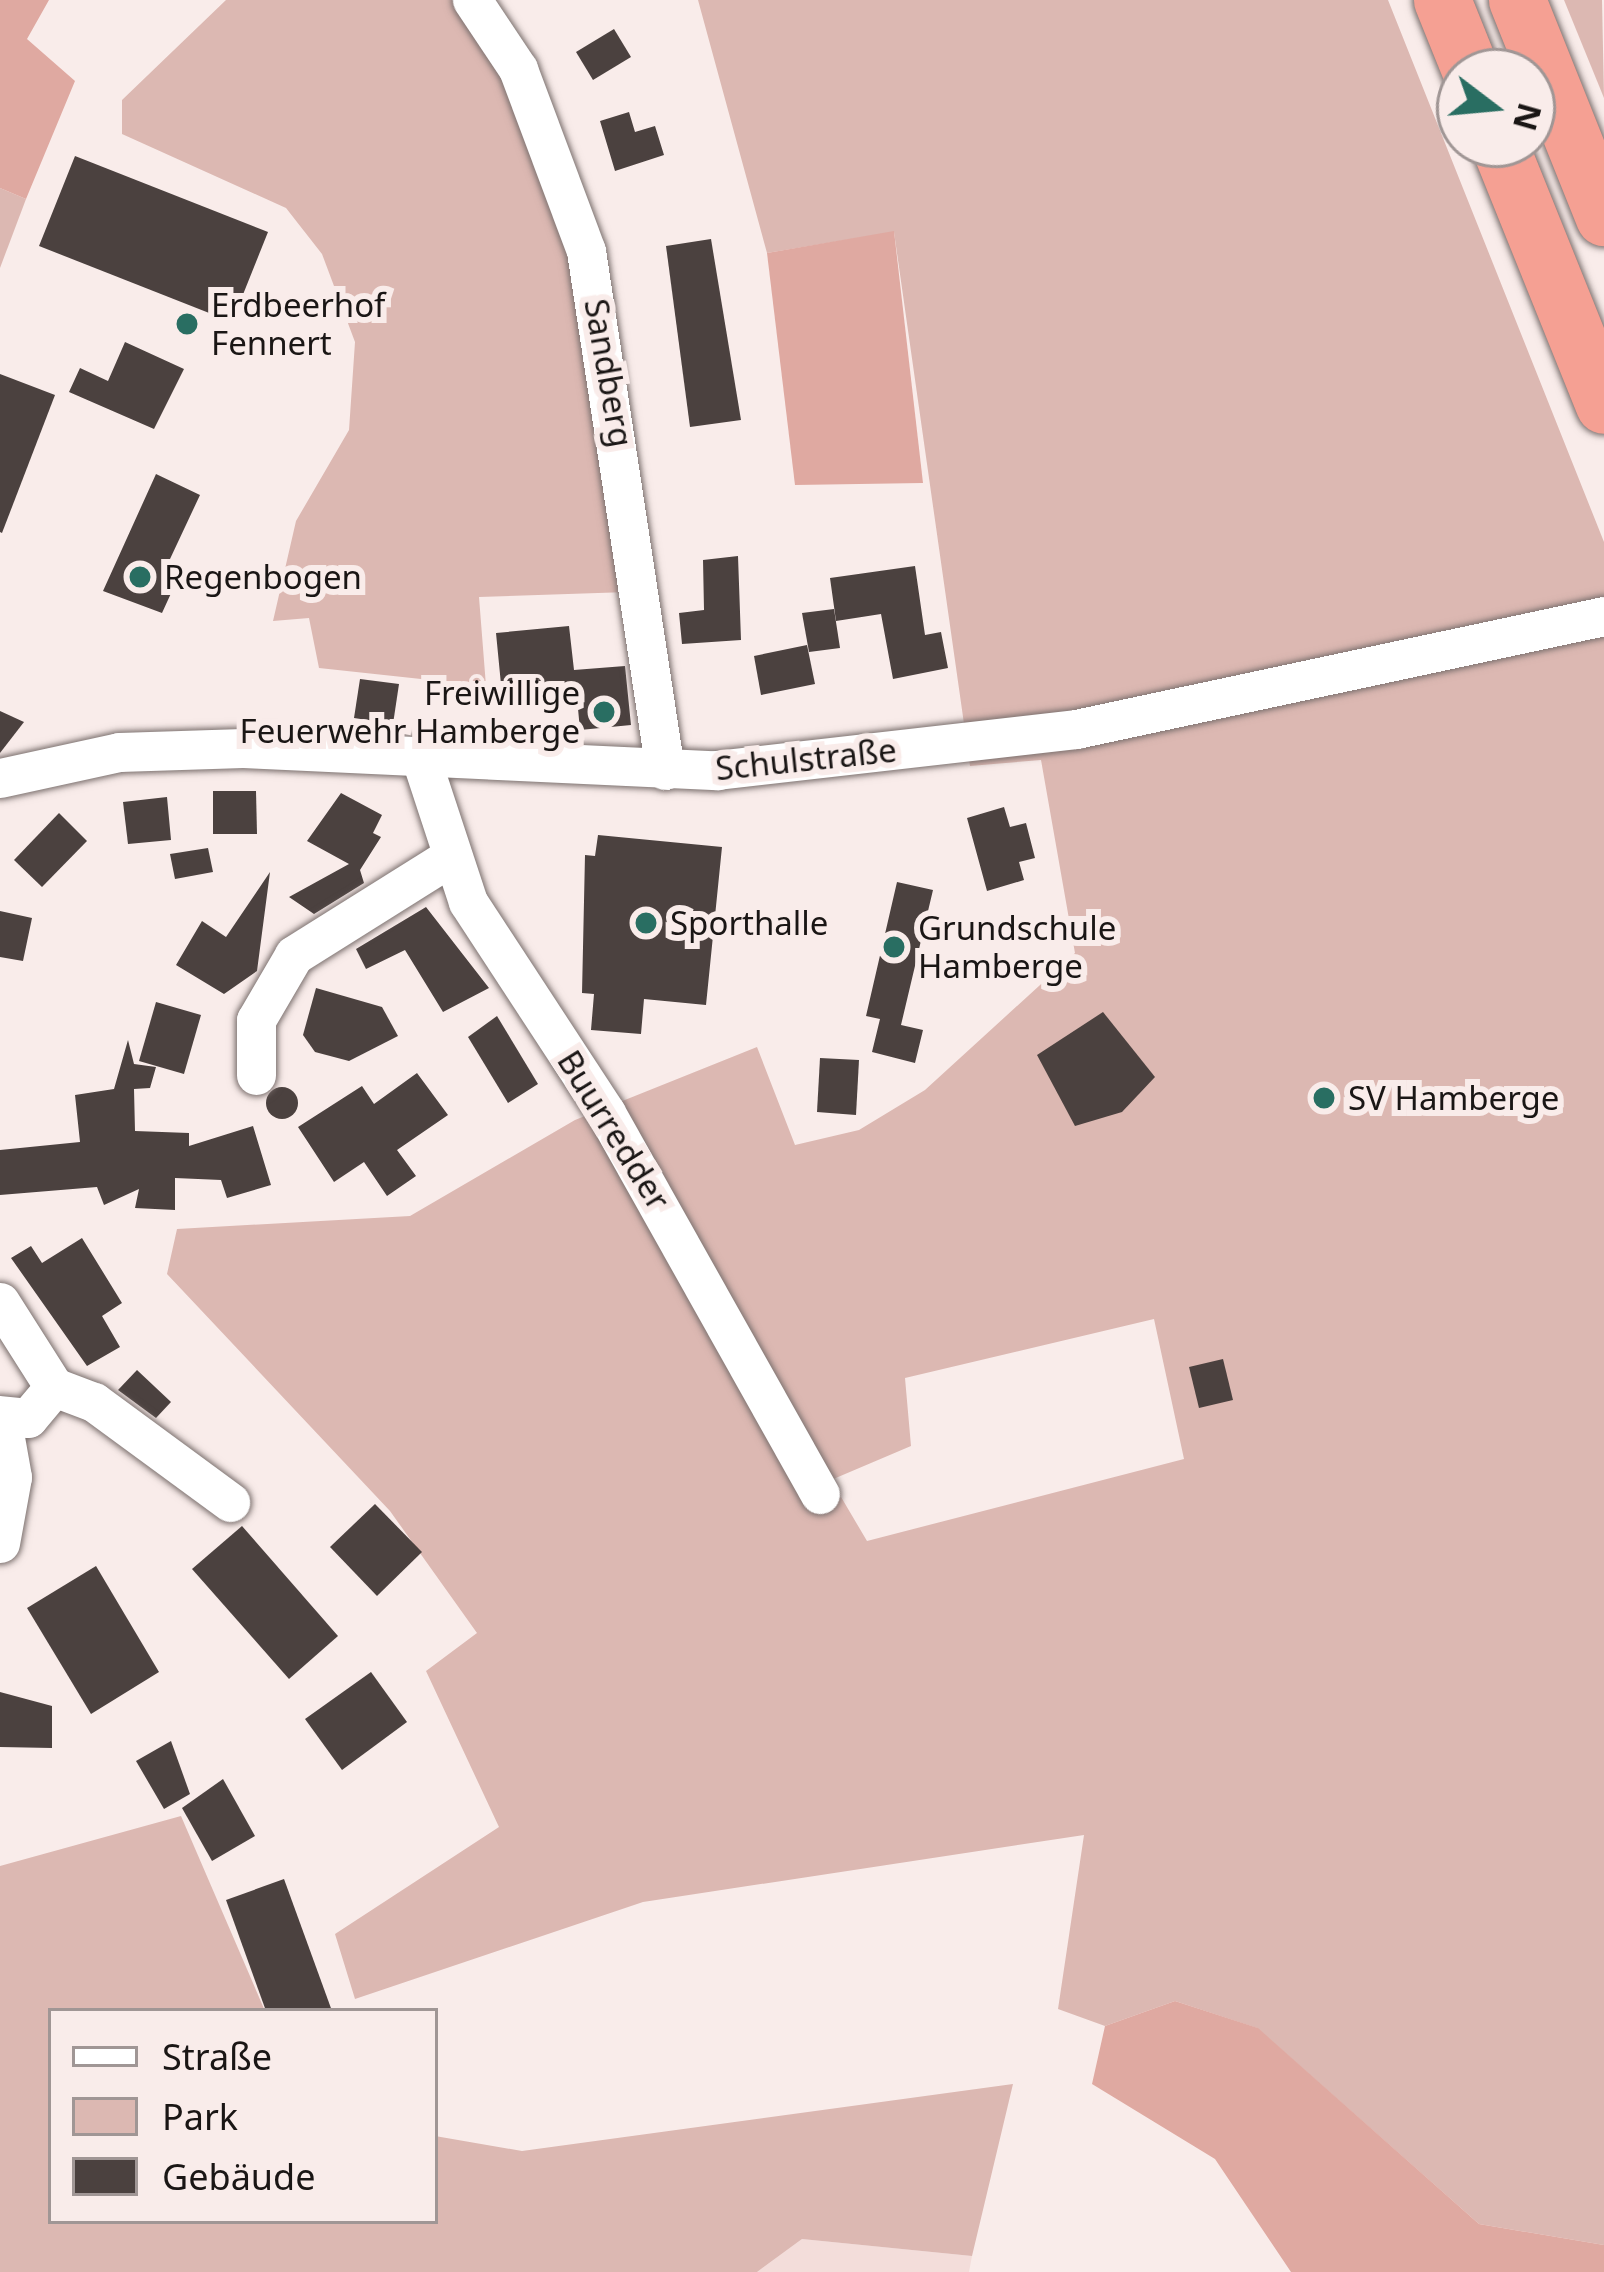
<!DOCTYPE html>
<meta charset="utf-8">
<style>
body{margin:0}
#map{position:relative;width:1604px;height:2272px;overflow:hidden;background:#f9ecea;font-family:"Noto Sans",sans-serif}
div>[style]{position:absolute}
.built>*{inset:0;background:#f3ddda}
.green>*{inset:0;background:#dcb8b2}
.forest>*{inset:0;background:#dfa9a1}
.building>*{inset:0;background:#4b413f}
.round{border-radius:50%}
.roads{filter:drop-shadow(0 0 3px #7c716f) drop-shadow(0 0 3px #7c716f)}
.minor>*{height:39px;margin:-19.5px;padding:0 19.5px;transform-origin:19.5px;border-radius:19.5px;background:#fff}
.highway>*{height:57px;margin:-28.5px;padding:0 28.5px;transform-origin:28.5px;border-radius:28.5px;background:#f5a093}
.dots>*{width:33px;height:33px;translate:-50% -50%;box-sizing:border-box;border:6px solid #f9ecea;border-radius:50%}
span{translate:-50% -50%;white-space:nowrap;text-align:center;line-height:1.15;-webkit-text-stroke:12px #f9ecea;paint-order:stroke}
.poi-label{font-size:33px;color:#1a1615}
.left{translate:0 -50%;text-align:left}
.right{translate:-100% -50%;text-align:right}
.street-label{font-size:33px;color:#1a1615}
.legend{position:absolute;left:48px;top:2008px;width:390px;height:216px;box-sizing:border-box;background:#f9ecea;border:3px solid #a09695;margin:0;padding:15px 21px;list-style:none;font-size:36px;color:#1a1615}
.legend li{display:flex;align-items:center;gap:24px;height:60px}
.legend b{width:60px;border:3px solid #a09695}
.north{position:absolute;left:1436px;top:48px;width:120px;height:120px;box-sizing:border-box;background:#f9ecea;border:3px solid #a09695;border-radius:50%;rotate:106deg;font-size:33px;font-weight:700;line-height:48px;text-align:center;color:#1a1615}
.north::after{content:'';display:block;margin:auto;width:42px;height:54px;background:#296e62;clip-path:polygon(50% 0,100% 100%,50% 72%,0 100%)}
</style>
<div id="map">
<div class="built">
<div style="clip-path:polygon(802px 2239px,972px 2256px,969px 2272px,757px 2272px)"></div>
</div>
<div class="green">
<div style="clip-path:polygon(226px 0,452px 0,485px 36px,570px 224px,628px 592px,479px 597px,486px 686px,319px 668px,309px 618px,273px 621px,296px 521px,349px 430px,355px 342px,322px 254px,286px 208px,122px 134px,122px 100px)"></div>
<div style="clip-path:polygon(evenodd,698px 0,1388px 0,1604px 542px,1604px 2245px,1479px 2224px,1257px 2028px,1175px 2001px,1105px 2026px,1058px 2009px,1084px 1835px,643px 1902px,355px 1999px,335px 1934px,499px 1827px,426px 1671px,477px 1633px,390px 1511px,167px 1274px,177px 1229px,410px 1216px,575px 1120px,757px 1047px,795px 1145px,859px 1130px,925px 1090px,1075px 953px,1041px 760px,970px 766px,894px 232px,767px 253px,698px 0,1154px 1319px,1184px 1459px,867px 1541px,831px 1480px,911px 1446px,905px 1378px,1154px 1319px)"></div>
<div style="clip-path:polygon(1564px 0,1602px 0,1604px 98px)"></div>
<div style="clip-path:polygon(0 188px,26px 199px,0 268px)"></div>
<div style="clip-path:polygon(181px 1816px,265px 2011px,51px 2011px,51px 2221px,435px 2221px,435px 2136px,522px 2151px,1013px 2084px,972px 2256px,802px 2239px,757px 2272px,0 2272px,0 1866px)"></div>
</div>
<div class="forest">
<div style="clip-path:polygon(0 0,49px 0,27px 39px,75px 81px,26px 199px,0 188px)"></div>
<div style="clip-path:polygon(894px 231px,923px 483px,795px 485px,767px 253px)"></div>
<div style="clip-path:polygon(1175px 2001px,1258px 2028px,1479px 2224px,1604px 2245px,1604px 2272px,1291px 2272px,1215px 2159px,1092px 2084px,1105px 2026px)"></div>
</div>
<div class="building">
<div style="clip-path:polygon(614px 29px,631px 57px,593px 80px,576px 52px)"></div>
<div style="clip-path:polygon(629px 112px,635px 132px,655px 126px,664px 155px,615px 171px,600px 121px)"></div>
<div style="clip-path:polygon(75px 156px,268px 232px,232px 322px,39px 246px)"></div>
<div style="clip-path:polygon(711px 239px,741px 420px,690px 427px,666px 246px)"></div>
<div style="clip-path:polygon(125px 342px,184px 369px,154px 429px,69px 392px,80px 368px,108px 381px)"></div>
<div style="clip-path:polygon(0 374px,55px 395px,2px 533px,0 532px)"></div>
<div style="clip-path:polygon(156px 474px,200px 495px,170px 559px,184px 565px,162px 613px,103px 591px)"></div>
<div style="clip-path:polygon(738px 556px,741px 640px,682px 644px,679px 613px,704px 610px,703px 560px)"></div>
<div style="clip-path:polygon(915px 566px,925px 635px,941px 632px,948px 668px,893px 679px,881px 614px,836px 621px,830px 578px)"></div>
<div style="clip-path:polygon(834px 609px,840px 648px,809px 652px,802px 613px)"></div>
<div style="clip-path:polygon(569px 626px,574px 670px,625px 666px,631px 725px,580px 730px,577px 698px,503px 705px,496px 633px)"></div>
<div style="clip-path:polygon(807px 645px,815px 684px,761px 695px,754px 656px)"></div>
<div style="clip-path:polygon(360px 679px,399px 684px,393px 724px,354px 718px)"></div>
<div style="clip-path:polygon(0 711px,24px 722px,0 753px)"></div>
<div style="clip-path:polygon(213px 791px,256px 791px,257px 834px,213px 834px)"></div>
<div style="clip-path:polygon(341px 793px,382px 815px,373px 833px,381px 837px,360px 870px,364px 883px,314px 914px,289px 897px,349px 864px,307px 841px)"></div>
<div style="clip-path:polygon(167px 797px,171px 840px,128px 844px,123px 802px)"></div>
<div style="clip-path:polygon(1004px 807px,1010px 827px,1026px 823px,1035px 858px,1019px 862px,1024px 880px,987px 891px,967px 818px)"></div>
<div style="clip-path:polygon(59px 813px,87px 841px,42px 887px,14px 860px)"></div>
<div style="clip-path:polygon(598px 835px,722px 847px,706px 1005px,644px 999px,641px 1034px,591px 1030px,594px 994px,582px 993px,585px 855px,595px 856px)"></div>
<div style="clip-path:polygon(208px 848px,213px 872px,175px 879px,170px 854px)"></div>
<div style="clip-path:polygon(270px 872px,257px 971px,224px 994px,176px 965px,202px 921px,226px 937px)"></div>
<div style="clip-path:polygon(897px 882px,933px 890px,901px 1025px,923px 1030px,915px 1063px,872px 1052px,880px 1019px,866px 1016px)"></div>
<div style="clip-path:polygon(426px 907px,489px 988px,443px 1012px,405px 950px,366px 969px,356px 949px)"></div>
<div style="clip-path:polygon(0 911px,32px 918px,23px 961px,0 957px)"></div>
<div style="clip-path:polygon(316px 988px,382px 1007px,398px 1036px,349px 1061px,315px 1052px,303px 1035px)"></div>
<div style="clip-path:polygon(156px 1002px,201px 1015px,184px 1074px,139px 1061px)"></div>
<div style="clip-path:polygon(1103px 1012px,1155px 1077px,1122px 1112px,1075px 1126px,1037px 1055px)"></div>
<div style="clip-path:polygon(497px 1016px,538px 1084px,508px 1103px,468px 1037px)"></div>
<div style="clip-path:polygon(128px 1040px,134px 1064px,156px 1067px,150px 1088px,134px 1089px,135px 1131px,189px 1133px,189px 1146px,253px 1126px,271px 1185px,227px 1198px,221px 1180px,175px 1178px,175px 1210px,135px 1208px,139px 1189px,104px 1205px,97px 1187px,0 1195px,0 1150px,80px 1142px,75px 1095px,114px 1089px)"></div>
<div style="clip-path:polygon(820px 1058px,859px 1060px,856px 1115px,817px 1112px)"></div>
<div style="clip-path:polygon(417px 1073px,448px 1115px,397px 1150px,416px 1176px,387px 1196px,364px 1162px,334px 1182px,298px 1127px,362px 1086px,374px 1104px)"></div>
<div class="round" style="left:266px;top:1087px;width:32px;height:32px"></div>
<div style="clip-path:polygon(82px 1238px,122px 1303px,102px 1316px,120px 1347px,87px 1366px,11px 1258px,31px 1246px,42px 1263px)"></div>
<div style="clip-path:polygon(1223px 1359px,1233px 1400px,1199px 1408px,1189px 1367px)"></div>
<div style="clip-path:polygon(137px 1370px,171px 1402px,156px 1418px,118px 1390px)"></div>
<div style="clip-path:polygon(375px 1504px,422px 1552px,377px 1596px,330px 1547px)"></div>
<div style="clip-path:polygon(242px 1526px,338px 1636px,289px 1679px,192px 1569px)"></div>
<div style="clip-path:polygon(96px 1566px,159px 1672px,91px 1714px,27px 1608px)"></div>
<div style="clip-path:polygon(371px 1672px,407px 1722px,342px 1770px,305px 1719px)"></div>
<div style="clip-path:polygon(0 1692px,52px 1706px,52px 1748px,0 1747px)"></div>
<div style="clip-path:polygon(171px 1741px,190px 1794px,164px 1809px,136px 1761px)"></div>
<div style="clip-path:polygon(223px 1779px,255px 1836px,212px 1861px,182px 1808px)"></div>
<div style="clip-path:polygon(284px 1879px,332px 2011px,266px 2011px,226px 1900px)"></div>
</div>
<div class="roads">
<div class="minor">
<div style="left:472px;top:0;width:83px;rotate:56.3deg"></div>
<div style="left:518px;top:69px;width:194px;rotate:69.5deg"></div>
<div style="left:586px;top:251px;width:525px;rotate:81.35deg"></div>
<div style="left:422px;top:762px;width:147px;rotate:71.8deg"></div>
<div style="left:468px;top:902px;width:252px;rotate:56.8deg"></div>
<div style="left:606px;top:1113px;width:437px;rotate:60.7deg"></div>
<div style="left:0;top:778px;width:122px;rotate:-12.3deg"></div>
<div style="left:119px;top:752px;width:124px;rotate:-1.8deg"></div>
<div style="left:243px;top:748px;width:475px;rotate:2.7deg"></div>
<div style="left:717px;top:770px;width:361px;rotate:-6.5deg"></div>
<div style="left:1076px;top:729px;width:540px;rotate:-12.08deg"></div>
<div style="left:256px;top:1075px;width:55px;rotate:-90deg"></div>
<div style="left:256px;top:1020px;width:75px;rotate:-59.7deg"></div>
<div style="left:294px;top:955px;width:181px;rotate:-32.1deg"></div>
<div style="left:0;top:1302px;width:101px;rotate:57.6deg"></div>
<div style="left:54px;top:1387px;width:40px;rotate:130deg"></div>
<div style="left:28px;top:1418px;width:28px;rotate:-174deg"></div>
<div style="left:54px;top:1387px;width:43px;rotate:20.6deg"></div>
<div style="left:94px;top:1402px;width:169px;rotate:36.3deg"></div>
<div style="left:0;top:1543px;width:67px;rotate:-79.7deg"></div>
<div style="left:12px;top:1477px;width:57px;rotate:-100.1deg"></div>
</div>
<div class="highway">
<div style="left:1442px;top:0;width:78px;rotate:68.1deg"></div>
<div style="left:1517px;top:0;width:234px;rotate:68.2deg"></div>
<div style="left:1499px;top:144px;width:281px;rotate:68.1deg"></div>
</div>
</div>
<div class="dots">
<div style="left:187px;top:324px;background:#296e62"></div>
<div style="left:140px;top:577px;background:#296e62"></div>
<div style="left:604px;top:712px;background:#296e62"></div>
<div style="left:646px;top:923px;background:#296e62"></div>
<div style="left:894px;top:947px;background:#296e62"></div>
<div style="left:1324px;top:1098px;background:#296e62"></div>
</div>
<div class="poi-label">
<span class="left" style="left:211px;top:324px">Erdbeerhof<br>Fennert</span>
<span class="left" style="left:164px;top:577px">Regenbogen</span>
<span class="right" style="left:580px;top:712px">Freiwillige<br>Feuerwehr Hamberge</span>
<span class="left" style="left:670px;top:923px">Sporthalle</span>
<span class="left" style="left:918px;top:947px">Grundschule<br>Hamberge</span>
<span class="left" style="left:1348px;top:1098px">SV Hamberge</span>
</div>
<div class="street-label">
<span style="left:609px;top:373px;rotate:80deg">Sandberg</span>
<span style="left:806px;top:759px;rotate:-6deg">Schulstraße</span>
<span style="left:614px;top:1130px;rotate:58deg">Buurredder</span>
</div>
<ul class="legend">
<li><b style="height:15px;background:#fff"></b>Straße</li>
<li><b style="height:33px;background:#dcb8b2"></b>Park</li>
<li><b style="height:33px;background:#4b413f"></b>Gebäude</li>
</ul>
<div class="north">N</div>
</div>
